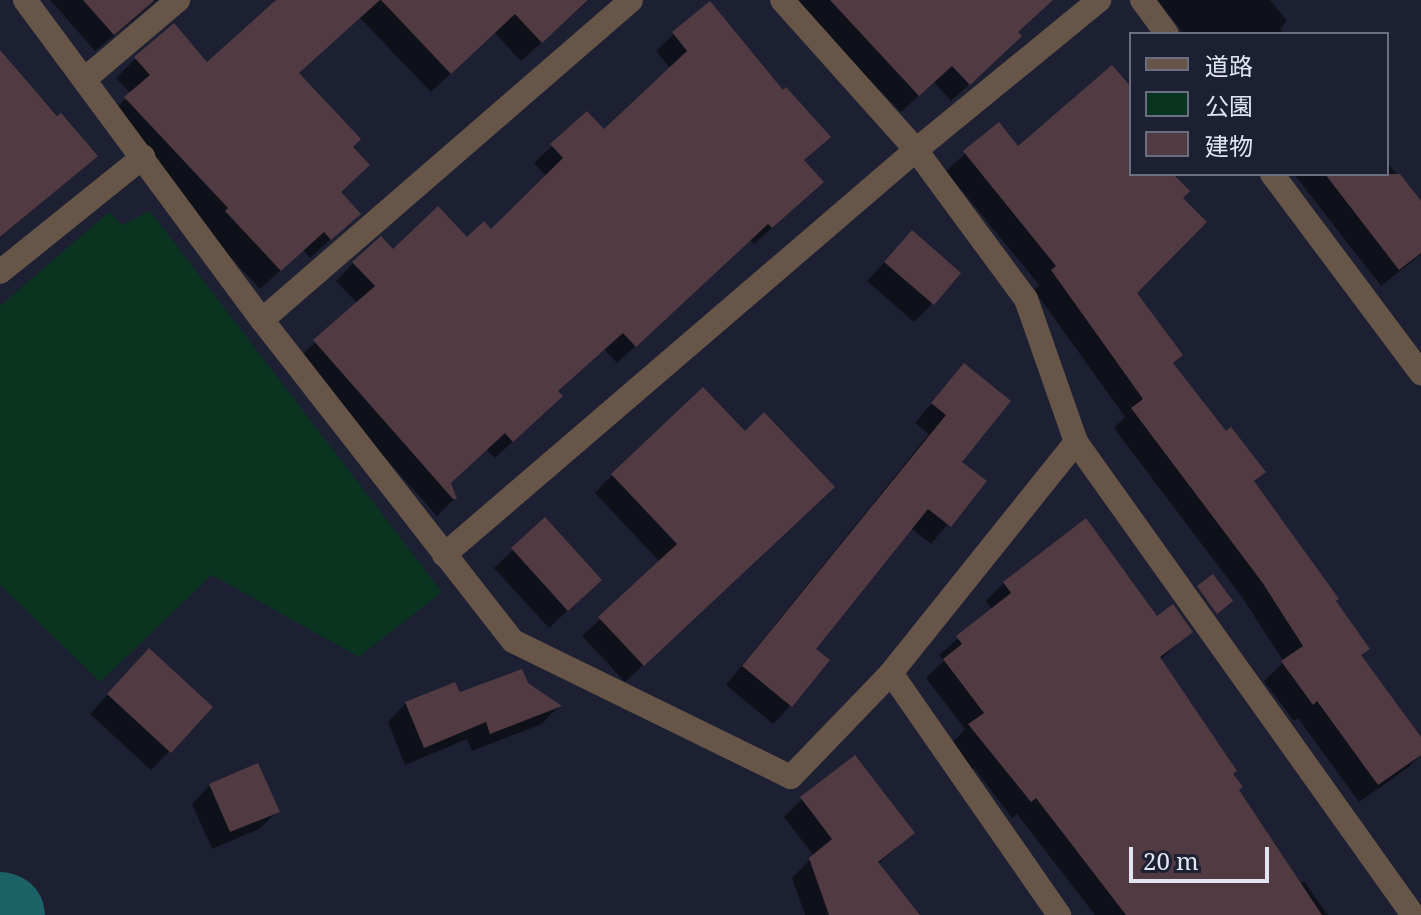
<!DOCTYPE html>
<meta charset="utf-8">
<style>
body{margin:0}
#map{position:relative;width:1421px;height:915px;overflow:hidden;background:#1c2032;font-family:"Noto Serif","Noto Sans JP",serif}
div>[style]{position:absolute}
.green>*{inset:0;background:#0a3420}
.shadow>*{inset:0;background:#0007}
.river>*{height:84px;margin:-42px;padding:0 42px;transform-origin:42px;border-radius:42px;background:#1c6368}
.building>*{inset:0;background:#513a42}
.minor>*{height:24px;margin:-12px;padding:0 12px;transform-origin:12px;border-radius:12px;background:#675548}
span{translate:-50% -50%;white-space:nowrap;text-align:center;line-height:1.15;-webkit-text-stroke:6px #1c2032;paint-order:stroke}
.legend{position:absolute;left:1129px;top:32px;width:260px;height:144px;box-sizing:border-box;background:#1c2032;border:2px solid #6b6e7e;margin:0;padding:10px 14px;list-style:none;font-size:24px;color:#e1e4f1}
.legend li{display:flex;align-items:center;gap:16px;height:40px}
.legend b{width:40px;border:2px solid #6b6e7e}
.scale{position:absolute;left:1129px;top:847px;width:140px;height:36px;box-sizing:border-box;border:4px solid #e1e4f1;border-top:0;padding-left:10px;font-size:24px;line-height:28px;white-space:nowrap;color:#e1e4f1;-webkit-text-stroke:6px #1c2032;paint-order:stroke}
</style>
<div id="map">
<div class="green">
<div style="clip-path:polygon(150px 211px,442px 592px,359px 657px,212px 575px,100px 682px,0 585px,0 306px,109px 212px,122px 225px)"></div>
</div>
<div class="shadow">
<div style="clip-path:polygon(50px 0,157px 0,95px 51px)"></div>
<div style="clip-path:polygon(279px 0,589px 0,521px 61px,494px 32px,431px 92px,360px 18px,297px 74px,350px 147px,339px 193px,358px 214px,310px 258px,303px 250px,260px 289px,207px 232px,210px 229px,106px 118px,131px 94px,116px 78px,136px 58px,207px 64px)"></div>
<div style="clip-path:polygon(791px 0,1015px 0,1016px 33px,1002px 54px,951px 101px,934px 82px,901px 112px)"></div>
<div style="clip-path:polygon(1158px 0,1270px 0,1287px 21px,1280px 29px,1284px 34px,1184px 34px)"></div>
<div style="clip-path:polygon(674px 34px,802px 161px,804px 199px,754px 244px,750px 240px,617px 363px,604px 349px,556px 392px,543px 413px,495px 458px,486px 449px,449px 484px,454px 499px,437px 516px,297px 359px,358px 304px,336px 281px,353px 263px,491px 232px,547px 177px,534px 163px,552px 146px,603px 132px,671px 69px,656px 51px)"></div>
<div style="clip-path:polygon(12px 67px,96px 156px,0 238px,0 71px)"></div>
<div style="clip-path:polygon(1131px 90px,1131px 174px,1170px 174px,1180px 199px,1134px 292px,1171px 364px,1226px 434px,1264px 471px,1253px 482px,1367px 649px,1360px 656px,1421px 741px,1421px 754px,1409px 767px,1359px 802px,1298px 718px,1294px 721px,1264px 681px,1284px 662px,1244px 600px,1114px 428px,1125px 417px,1034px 290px,1039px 285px,946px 171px,998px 124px,1018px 148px)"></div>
<div style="clip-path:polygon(1387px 162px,1421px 205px,1421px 254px,1381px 286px,1294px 174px,1387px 174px)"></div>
<div style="clip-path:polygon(912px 233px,932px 304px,914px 322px,867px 281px)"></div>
<div style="clip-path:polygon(964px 365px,960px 462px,984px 481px,931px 544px,911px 528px,813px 649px,791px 705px,773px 724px,726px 685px,929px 434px,915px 423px)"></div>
<div style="clip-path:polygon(612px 475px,815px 504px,625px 682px,582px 636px,660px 562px,595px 493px)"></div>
<div style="clip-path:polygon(545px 520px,581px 598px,549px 628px,494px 568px)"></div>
<div style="clip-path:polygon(1004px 583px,1156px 619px,1190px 632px,1160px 660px,1237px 791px,1300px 885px,1304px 881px,1328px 915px,1095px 915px,1017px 814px,1012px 818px,974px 768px,970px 771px,951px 744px,965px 729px,926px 678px,944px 661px,939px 655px,992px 609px,986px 601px)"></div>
<div style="clip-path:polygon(131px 669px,211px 707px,151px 770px,90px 714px)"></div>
<div style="clip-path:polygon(526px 684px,559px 706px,542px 724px,472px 751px,467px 739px,405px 765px,388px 722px,406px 703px)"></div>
<div style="clip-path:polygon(210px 785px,278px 811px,259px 829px,212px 849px,192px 804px)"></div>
<div style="clip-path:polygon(802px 799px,913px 833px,878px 864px,917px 915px,805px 915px,792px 878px,814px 856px,784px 817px)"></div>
</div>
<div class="river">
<div style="left:0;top:914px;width:3px;rotate:18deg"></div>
</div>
<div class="building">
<div style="clip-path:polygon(83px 0,153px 0,154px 1px,114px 35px)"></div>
<div style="clip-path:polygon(276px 0,380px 0,299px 73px,361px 139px,353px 147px,370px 165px,341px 192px,361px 214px,331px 240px,324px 232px,281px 271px,225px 211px,228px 208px,124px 97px,150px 75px,134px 57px,174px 23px,207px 62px)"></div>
<div style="clip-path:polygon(381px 0,588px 0,542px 43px,515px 14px,451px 74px)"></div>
<div style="clip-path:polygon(830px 0,1053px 0,1018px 32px,1022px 36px,970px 85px,952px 66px,919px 96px)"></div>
<div style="clip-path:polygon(710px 1px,783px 90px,786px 87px,831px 137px,804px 160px,824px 182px,772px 228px,768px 224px,636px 347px,623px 333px,558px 391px,563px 396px,513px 442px,505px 433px,451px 483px,457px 499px,453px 499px,313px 340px,375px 286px,352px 262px,381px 236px,393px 249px,438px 206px,467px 237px,484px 221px,491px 229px,563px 158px,550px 144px,587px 111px,604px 129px,687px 51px,672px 32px)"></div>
<div style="clip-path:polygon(0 50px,57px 116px,61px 113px,98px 156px,0 237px)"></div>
<div style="clip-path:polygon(1112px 65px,1131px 87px,1131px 174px,1173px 174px,1190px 191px,1183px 198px,1207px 222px,1137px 293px,1183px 355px,1173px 363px,1226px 431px,1231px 427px,1266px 472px,1254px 481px,1339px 599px,1336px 601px,1370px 649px,1361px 655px,1421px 737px,1421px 755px,1378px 785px,1317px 701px,1313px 705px,1281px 661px,1303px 646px,1262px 582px,1131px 408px,1143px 399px,1051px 270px,1056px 266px,963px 151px,999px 122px,1018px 146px)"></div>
<div style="clip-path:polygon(1325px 174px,1400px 174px,1421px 201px,1421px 253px,1399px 270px)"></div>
<div style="clip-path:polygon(912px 230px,961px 273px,934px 305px,884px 262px)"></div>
<div style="clip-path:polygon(964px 363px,1011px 401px,962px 462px,987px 481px,951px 527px,928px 509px,816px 649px,830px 660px,792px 707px,742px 666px,946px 415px,931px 403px)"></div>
<div style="clip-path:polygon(703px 387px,745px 431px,764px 412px,835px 487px,644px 666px,598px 617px,677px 544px,611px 474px)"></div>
<div style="clip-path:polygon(545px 517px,602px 580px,568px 611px,511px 548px)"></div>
<div style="clip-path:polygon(1086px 518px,1157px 616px,1173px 604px,1193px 632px,1160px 657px,1237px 771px,1233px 774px,1243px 787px,1239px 790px,1322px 915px,1126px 915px,1036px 798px,1031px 802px,968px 724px,984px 713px,943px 659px,962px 644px,956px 636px,1011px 593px,1003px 582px)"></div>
<div style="clip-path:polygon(1213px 574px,1233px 601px,1217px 614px,1197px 586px)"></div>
<div style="clip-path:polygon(149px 648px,213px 707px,171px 753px,107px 694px)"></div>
<div style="clip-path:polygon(522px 669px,528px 683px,562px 706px,490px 734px,486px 722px,424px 748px,405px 702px,455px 682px,460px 692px)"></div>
<div style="clip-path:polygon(855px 755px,915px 833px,878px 862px,920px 915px,829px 915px,809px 858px,832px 839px,800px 797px)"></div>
<div style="clip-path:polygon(258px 763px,280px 812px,230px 832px,209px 784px)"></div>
</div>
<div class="minor">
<div style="left:25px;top:0;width:398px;rotate:53.5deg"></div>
<div style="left:262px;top:320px;width:407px;rotate:52deg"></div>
<div style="left:513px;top:641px;width:309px;rotate:26.1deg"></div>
<div style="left:791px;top:777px;width:144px;rotate:-46.1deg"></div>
<div style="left:891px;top:673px;width:296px;rotate:-51.3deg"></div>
<div style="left:782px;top:0;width:201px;rotate:48.2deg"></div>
<div style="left:916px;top:150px;width:185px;rotate:53.6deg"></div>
<div style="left:1026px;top:299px;width:151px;rotate:70.7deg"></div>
<div style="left:1076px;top:442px;width:581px;rotate:54.53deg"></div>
<div style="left:1142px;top:0;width:42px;rotate:53.7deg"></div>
<div style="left:86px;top:78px;width:121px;rotate:-40.3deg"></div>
<div style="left:1272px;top:174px;width:249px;rotate:53.2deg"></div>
<div style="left:0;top:272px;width:184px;rotate:-38.8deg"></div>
<div style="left:262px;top:320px;width:488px;rotate:-40.9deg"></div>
<div style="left:444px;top:555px;width:622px;rotate:-40.63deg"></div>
<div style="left:916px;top:150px;width:237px;rotate:-39.3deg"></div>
<div style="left:891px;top:673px;width:295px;rotate:55.2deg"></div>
</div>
<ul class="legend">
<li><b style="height:10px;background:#675548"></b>道路</li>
<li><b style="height:22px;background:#0a3420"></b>公園</li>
<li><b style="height:22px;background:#513a42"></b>建物</li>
</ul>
<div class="scale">20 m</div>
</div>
